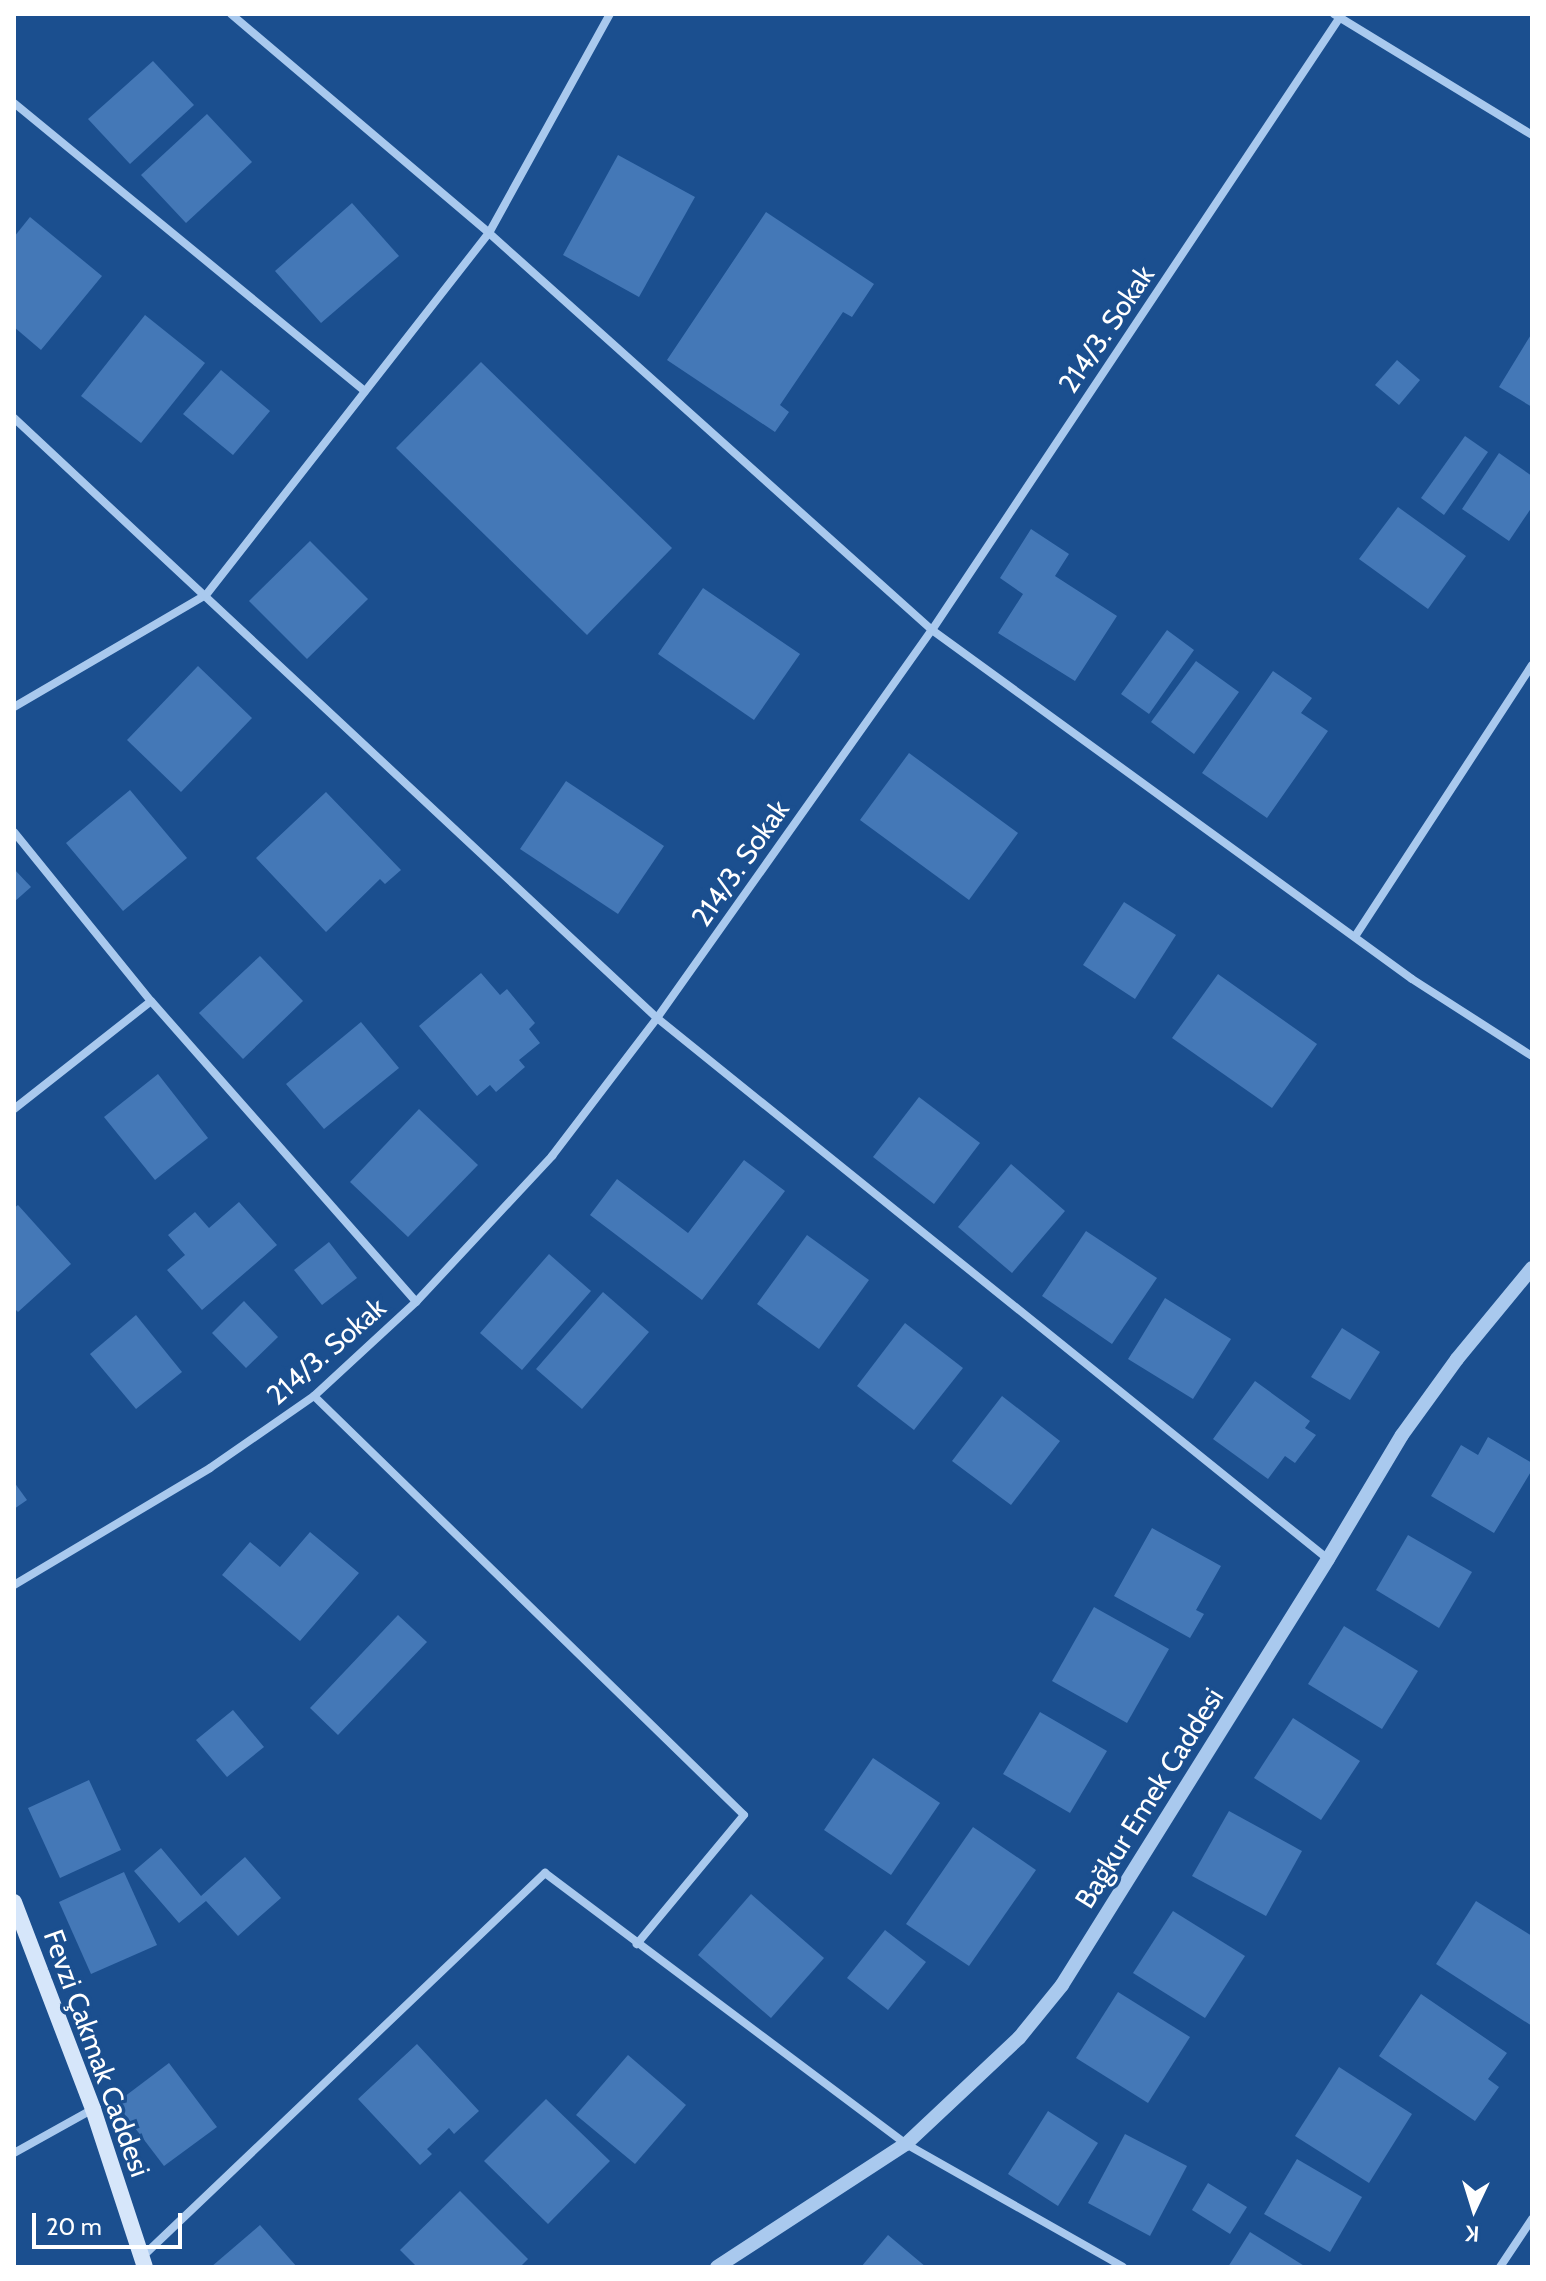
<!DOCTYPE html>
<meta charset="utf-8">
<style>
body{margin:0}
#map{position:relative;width:1546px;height:2281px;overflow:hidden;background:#1b4f8f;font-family:Cabin,sans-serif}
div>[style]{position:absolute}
.building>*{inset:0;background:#4478b7}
.minor>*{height:8px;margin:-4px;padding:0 4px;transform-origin:4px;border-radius:4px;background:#a9c9ee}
.tertiary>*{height:14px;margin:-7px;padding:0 7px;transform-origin:7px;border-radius:7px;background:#a9c9ee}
.secondary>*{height:16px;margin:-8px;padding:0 8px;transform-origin:8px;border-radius:8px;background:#d6e6fa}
span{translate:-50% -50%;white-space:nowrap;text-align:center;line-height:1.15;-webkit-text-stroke:7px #1b4f8f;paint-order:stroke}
.street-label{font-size:28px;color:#fff}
.frame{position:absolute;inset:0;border:16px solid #fff;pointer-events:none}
.north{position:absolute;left:1434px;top:2169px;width:80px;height:80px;-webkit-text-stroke:6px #1b4f8f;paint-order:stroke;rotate:184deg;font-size:22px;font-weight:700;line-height:32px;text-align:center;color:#fff}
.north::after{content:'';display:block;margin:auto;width:28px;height:36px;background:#fff;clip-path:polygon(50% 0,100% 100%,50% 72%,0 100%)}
.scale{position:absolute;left:32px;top:2213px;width:150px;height:36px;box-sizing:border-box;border:4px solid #fff;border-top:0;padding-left:10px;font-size:24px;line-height:28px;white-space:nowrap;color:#fff;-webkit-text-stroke:6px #1b4f8f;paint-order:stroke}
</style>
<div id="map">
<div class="building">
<div style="clip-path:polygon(153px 61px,194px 105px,130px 164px,88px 119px)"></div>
<div style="clip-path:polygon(207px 114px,252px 162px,186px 223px,141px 175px)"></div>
<div style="clip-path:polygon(618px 155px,695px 197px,639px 297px,563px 255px)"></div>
<div style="clip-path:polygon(352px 203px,399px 256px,321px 323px,275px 271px)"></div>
<div style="clip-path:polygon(766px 212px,874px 284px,852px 317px,843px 312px,780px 405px,789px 412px,775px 432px,667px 360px)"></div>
<div style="clip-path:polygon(30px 217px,102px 276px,41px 350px,14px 327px,14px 237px)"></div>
<div style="clip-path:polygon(145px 315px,205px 363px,141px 443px,81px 396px)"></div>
<div style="clip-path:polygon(1532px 333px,1532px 407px,1499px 387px)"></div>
<div style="clip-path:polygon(1397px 360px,1420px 380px,1399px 405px,1375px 385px)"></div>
<div style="clip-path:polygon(481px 362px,672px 548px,587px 635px,396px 448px)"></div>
<div style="clip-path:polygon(221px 370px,270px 411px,233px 455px,183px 414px)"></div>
<div style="clip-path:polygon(1465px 436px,1488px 452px,1444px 515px,1421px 498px)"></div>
<div style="clip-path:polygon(1499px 453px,1532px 476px,1532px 507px,1509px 541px,1462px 509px)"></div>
<div style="clip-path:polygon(1398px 507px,1466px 556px,1428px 609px,1359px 559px)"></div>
<div style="clip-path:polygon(1031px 529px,1069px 554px,1055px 576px,1117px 616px,1075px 681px,998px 633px,1023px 594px,1000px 578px)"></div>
<div style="clip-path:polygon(310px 541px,368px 599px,307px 659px,249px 601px)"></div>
<div style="clip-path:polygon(703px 588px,800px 654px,754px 720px,658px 654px)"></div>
<div style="clip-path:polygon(1167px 630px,1194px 650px,1149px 714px,1121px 694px)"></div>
<div style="clip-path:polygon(1196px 661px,1239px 692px,1194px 754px,1151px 722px)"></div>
<div style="clip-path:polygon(198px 666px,252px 718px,181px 792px,127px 740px)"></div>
<div style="clip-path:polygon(1273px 671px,1312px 698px,1301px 713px,1328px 731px,1267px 818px,1202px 773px)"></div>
<div style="clip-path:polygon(909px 753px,1018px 833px,969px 900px,860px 820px)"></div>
<div style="clip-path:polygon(566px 781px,664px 846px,618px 914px,520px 849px)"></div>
<div style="clip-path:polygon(130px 790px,187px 858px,123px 911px,66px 843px)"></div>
<div style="clip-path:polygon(326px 792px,401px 870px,385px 884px,380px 879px,326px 932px,256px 858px)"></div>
<div style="clip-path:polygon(14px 869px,31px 887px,14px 902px)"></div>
<div style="clip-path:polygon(1124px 902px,1176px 935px,1135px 999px,1083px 965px)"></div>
<div style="clip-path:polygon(260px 956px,303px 1001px,243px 1059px,199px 1013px)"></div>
<div style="clip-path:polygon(481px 973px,500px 995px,507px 989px,535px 1023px,529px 1029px,540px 1043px,519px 1060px,525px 1067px,496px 1092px,490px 1085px,477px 1096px,419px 1026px)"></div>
<div style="clip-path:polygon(1218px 974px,1317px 1044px,1272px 1108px,1172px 1038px)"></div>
<div style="clip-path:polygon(361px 1022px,399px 1068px,324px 1129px,286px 1084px)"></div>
<div style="clip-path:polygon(158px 1074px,208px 1138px,155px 1180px,104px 1117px)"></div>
<div style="clip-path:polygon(919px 1097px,980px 1143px,934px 1204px,873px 1157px)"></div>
<div style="clip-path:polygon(419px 1109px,478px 1165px,408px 1237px,350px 1182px)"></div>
<div style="clip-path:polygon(744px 1160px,785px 1191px,702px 1300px,590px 1215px,617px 1179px,688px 1233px)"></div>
<div style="clip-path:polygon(1011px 1164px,1065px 1211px,1012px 1273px,958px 1227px)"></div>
<div style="clip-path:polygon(239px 1202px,277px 1245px,202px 1310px,167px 1270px,185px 1255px,168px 1235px,195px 1212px,209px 1228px)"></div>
<div style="clip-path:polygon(18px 1205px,71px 1264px,18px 1312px,14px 1308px,14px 1208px)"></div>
<div style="clip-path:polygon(1086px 1231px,1157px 1278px,1112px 1344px,1042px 1296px)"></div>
<div style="clip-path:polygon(807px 1235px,869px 1280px,819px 1349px,757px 1304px)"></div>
<div style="clip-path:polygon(329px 1242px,357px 1278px,322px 1305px,294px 1270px)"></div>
<div style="clip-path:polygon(549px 1254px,591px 1291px,522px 1370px,480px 1333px)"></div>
<div style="clip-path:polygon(603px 1292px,649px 1332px,582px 1409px,536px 1369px)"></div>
<div style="clip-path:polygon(1165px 1298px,1231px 1339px,1193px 1399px,1128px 1359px)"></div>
<div style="clip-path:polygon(244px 1301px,278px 1337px,246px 1368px,212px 1333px)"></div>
<div style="clip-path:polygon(136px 1315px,182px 1372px,136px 1409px,90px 1354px)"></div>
<div style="clip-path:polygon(905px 1323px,963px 1368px,914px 1430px,857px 1386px)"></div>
<div style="clip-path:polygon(1342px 1328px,1380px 1352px,1350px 1400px,1311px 1377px)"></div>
<div style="clip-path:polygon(1255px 1381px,1310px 1421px,1305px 1428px,1316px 1435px,1295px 1463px,1285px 1456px,1268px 1479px,1213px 1439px)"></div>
<div style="clip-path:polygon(1002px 1396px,1060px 1441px,1011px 1505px,952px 1461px)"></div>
<div style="clip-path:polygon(1488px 1437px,1532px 1463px,1532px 1470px,1494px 1533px,1431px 1496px,1461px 1445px,1478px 1455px)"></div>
<div style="clip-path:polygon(14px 1482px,27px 1500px,14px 1509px)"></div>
<div style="clip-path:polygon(1152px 1528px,1221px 1566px,1196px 1610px,1204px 1614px,1190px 1638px,1114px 1596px)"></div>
<div style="clip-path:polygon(310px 1532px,359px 1573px,300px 1641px,222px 1575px,250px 1542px,280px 1567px)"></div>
<div style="clip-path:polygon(1408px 1535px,1472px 1572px,1439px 1628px,1376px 1590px)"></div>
<div style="clip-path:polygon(1094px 1607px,1169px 1649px,1127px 1723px,1052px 1681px)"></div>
<div style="clip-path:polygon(398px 1615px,427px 1642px,338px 1735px,310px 1708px)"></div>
<div style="clip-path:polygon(1344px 1626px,1418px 1671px,1382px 1729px,1308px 1684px)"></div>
<div style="clip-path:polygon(233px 1710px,264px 1747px,227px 1777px,196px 1740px)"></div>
<div style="clip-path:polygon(1040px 1712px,1107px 1751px,1070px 1813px,1003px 1774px)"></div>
<div style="clip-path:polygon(1293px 1718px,1360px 1761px,1321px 1820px,1254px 1778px)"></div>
<div style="clip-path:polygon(873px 1758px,940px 1803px,891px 1875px,824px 1830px)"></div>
<div style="clip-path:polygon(89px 1780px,121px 1850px,60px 1878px,28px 1808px)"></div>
<div style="clip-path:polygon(1229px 1811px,1302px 1851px,1266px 1916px,1192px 1876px)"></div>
<div style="clip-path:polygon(973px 1827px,1036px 1870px,969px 1966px,906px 1924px)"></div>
<div style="clip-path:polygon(161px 1848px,201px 1896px,245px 1857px,281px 1898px,238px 1936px,206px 1901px,179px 1923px,134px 1871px)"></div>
<div style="clip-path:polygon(124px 1872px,157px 1945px,91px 1974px,59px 1902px)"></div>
<div style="clip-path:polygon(751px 1894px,824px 1958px,771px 2018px,698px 1955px)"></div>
<div style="clip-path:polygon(1476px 1901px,1532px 1936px,1532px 2026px,1436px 1964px)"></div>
<div style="clip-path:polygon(1173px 1911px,1245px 1956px,1205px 2018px,1133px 1973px)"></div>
<div style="clip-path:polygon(885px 1930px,926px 1962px,888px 2010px,847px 1978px)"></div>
<div style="clip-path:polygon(1118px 1992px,1190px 2037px,1148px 2103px,1076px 2058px)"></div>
<div style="clip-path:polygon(1421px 1994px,1507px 2053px,1488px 2079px,1499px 2087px,1475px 2121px,1379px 2056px)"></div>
<div style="clip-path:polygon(417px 2044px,479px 2111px,454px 2134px,449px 2128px,427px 2149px,432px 2154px,420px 2165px,358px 2099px)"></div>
<div style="clip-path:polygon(628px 2055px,686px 2105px,635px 2164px,576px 2115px)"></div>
<div style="clip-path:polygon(169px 2063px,217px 2127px,164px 2166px,116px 2103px)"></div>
<div style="clip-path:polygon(1339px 2067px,1412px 2114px,1369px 2183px,1295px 2136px)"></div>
<div style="clip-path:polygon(546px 2099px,610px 2161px,548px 2224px,484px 2161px)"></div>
<div style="clip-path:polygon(1048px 2111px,1098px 2143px,1058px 2206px,1008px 2174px)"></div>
<div style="clip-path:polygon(1125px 2134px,1187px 2166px,1150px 2236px,1088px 2203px)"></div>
<div style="clip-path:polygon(1297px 2159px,1362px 2197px,1330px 2252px,1264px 2214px)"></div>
<div style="clip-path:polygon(1208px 2183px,1247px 2207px,1230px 2234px,1192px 2210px)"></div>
<div style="clip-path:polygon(460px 2191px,528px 2259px,520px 2267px,417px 2267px,400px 2250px)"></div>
<div style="clip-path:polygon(260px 2225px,297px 2267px,211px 2267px)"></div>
<div style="clip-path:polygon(1250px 2232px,1306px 2267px,1228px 2267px)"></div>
<div style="clip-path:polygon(888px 2235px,926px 2267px,861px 2267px)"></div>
</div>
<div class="minor">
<div style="left:231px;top:14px;width:338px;rotate:40.3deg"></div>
<div style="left:489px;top:233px;width:595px;rotate:41.87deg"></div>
<div style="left:932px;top:630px;width:593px;rotate:36.02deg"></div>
<div style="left:1412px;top:979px;width:143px;rotate:32.7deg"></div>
<div style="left:1334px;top:14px;width:232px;rotate:31.4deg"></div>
<div style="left:14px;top:103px;width:454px;rotate:39.4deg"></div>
<div style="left:14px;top:418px;width:879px;rotate:43.02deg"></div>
<div style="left:657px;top:1018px;width:862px;rotate:38.88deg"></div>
<div style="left:14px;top:707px;width:222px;rotate:-30.3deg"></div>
<div style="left:206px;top:595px;width:459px;rotate:-52deg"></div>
<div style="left:489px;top:233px;width:250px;rotate:-61.1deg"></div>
<div style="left:14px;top:832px;width:218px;rotate:51deg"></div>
<div style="left:151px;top:1001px;width:401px;rotate:48.6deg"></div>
<div style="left:1356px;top:935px;width:322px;rotate:-56.9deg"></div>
<div style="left:14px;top:1109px;width:174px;rotate:-38.2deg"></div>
<div style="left:314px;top:1396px;width:600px;rotate:44.26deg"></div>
<div style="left:744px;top:1815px;width:168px;rotate:129.7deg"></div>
<div style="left:14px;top:1585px;width:228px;rotate:-30.8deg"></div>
<div style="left:210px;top:1468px;width:126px;rotate:-34.7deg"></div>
<div style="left:314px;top:1396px;width:139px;rotate:-42.7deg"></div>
<div style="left:416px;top:1302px;width:200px;rotate:-47deg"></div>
<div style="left:552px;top:1156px;width:173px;rotate:-52.7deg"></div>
<div style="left:657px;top:1018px;width:476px;rotate:-54.7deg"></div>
<div style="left:932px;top:630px;width:740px;rotate:-56.35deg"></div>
<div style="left:14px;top:2153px;width:90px;rotate:-29.1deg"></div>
<div style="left:142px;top:2257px;width:557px;rotate:-43.62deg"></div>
<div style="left:545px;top:1873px;width:451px;rotate:36.9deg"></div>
<div style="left:906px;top:2144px;width:249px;rotate:29.5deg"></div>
<div style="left:1500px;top:2267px;width:58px;rotate:-56.3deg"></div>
</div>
<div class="tertiary">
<div style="left:717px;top:2267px;width:225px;rotate:-33.1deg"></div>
<div style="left:906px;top:2144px;width:155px;rotate:-43.2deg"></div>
<div style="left:1019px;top:2038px;width:68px;rotate:-50.9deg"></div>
<div style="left:1062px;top:1985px;width:502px;rotate:-58.02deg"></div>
<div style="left:1328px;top:1559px;width:144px;rotate:-59.2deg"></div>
<div style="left:1402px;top:1435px;width:94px;rotate:-54.1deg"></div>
<div style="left:1457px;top:1359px;width:118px;rotate:-50.5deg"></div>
</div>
<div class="secondary">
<div style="left:14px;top:1902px;width:222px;rotate:69.1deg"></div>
<div style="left:93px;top:2109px;width:166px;rotate:71.8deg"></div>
</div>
<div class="street-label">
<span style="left:1106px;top:329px;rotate:-56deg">214/3. Sokak</span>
<span style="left:740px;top:863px;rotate:-55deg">214/3. Sokak</span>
<span style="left:326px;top:1351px;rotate:-41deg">214/3. Sokak</span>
<span style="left:1149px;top:1798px;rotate:-58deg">Bağkur Emek Caddesi</span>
<span style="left:97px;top:2053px;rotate:70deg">Fevzi Çakmak Caddesi</span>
</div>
<div class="frame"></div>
<div class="north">K</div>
<div class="scale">20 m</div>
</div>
